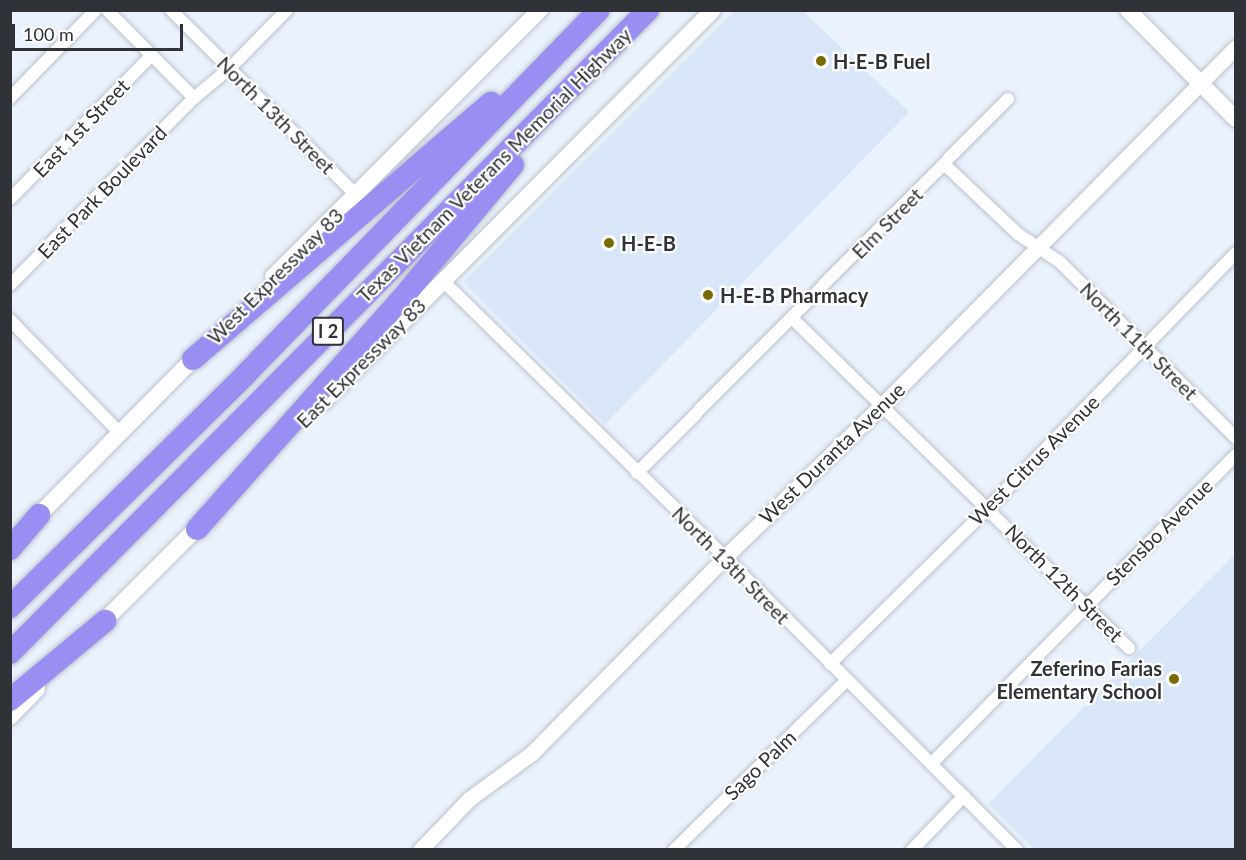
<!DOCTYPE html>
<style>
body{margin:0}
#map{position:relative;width:1246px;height:860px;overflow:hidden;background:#eaf2fd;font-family:Lato,sans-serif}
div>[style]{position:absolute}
.built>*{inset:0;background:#d9e6f7}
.roads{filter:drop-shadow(0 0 2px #bac2cc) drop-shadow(0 0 2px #bac2cc)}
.minor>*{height:12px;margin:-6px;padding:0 6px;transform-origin:6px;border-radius:6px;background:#fff}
.tertiary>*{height:15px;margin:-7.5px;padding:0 7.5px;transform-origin:7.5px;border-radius:7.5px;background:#fff}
.secondary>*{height:16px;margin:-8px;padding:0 8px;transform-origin:8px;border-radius:8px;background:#fff}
.motorway>*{height:22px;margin:-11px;padding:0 11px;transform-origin:11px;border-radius:11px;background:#998ef1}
.dots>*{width:16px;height:16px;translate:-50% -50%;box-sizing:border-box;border:3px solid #fff;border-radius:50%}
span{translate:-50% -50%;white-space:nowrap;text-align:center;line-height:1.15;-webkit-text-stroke:4.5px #fff;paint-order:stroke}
.shield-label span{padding:2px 4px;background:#fff;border:2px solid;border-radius:4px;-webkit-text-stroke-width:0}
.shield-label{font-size:18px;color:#2f3236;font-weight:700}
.poi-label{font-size:20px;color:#2f3236;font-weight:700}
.left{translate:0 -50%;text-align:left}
.right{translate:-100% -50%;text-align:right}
.street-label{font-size:20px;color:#2f3236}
.frame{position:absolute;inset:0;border:12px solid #2f3236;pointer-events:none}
.scale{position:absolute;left:12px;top:24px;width:171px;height:27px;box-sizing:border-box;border:3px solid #2f3236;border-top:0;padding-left:8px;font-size:18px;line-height:21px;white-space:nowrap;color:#2f3236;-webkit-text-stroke:4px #fff;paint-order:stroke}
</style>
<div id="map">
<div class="built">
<div style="clip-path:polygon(734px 11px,803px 11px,909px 112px,605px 424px,463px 282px)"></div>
<div style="clip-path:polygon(1235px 554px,1235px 849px,1034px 849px,988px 804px)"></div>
</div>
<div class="roads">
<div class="minor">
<div style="left:107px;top:10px;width:124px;rotate:45.3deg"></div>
<div style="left:171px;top:10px;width:260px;rotate:45deg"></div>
<div style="left:10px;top:98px;width:123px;rotate:-45.7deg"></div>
<div style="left:944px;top:164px;width:102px;rotate:43.4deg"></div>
<div style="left:1018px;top:234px;width:50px;rotate:33.7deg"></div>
<div style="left:1060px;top:262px;width:249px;rotate:45deg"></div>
<div style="left:10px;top:199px;width:201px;rotate:-45.4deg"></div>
<div style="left:443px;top:281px;width:395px;rotate:44.4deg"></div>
<div style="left:725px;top:557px;width:414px;rotate:45.1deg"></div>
<div style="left:10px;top:285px;width:262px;rotate:-45.5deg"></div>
<div style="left:194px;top:98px;width:47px;rotate:-39.8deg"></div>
<div style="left:230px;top:68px;width:81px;rotate:-45.5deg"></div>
<div style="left:792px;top:318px;width:472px;rotate:44.4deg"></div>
<div style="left:10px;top:320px;width:158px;rotate:45.8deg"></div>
<div style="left:637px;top:473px;width:527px;rotate:-45.23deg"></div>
<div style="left:830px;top:664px;width:222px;rotate:-44.6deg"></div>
<div style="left:988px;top:508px;width:356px;rotate:-45.8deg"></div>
<div style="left:931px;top:764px;width:434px;rotate:-45.4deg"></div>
<div style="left:674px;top:850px;width:241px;rotate:-44.5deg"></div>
<div style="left:912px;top:850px;width:75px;rotate:-46.1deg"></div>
</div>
<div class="tertiary">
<div style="left:420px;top:850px;width:71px;rotate:-46.1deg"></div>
<div style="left:469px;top:799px;width:78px;rotate:-36.1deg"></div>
<div style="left:532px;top:753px;width:275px;rotate:-45.4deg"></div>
<div style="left:725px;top:557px;width:219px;rotate:-44.1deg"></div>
<div style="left:882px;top:405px;width:503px;rotate:-45.32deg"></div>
</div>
<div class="secondary">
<div style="left:1128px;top:10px;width:153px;rotate:45.3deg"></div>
<div style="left:273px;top:277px;width:378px;rotate:-45deg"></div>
<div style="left:322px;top:403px;width:554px;rotate:-45.15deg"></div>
<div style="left:31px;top:523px;width:242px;rotate:-45.3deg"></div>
<div style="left:97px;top:628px;width:151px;rotate:-45deg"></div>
<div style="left:10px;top:717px;width:39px;rotate:-46deg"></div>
</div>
<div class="motorway">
<div style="left:193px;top:359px;width:393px;rotate:-40.7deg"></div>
<div style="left:197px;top:529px;width:318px;rotate:-48.4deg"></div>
<div style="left:408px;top:291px;width:164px;rotate:-50.2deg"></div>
<div style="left:10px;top:549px;width:45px;rotate:-49.5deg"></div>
<div style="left:10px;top:607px;width:330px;rotate:-44.6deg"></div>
<div style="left:245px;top:375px;width:508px;rotate:-45.88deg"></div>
<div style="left:10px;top:653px;width:906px;rotate:-45.22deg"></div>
<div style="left:10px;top:700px;width:124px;rotate:-39.7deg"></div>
</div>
</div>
<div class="dots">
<div style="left:821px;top:61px;background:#7a6a02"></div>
<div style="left:609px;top:243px;background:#7a6a02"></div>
<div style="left:708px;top:295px;background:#7a6a02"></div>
<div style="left:1174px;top:679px;background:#7a6a02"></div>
</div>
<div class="shield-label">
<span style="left:328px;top:331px">I 2</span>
</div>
<div class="poi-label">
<span class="left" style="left:833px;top:61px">H-E-B Fuel</span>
<span class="left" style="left:621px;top:243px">H-E-B</span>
<span class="left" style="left:720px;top:295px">H-E-B Pharmacy</span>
<span class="right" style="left:1162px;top:680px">Zeferino Farias<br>Elementary School</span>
</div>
<div class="street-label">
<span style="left:276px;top:115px;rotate:45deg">North 13th Street</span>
<span style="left:81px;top:128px;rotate:-46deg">East 1st Street</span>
<span style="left:494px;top:165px;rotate:-45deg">Texas Vietnam Veterans Memorial Highway</span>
<span style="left:102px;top:192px;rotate:-46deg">East Park Boulevard</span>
<span style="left:887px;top:223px;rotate:-45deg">Elm Street</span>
<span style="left:275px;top:276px;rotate:-45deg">West Expressway 83</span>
<span style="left:1139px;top:341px;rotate:45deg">North 11th Street</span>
<span style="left:361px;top:363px;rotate:-45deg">East Expressway 83</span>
<span style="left:832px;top:453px;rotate:-44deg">West Duranta Avenue</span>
<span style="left:1034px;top:460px;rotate:-45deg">West Citrus Avenue</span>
<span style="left:1159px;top:532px;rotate:-45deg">Stensbo Avenue</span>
<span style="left:731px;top:565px;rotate:45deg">North 13th Street</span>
<span style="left:1064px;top:583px;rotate:45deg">North 12th Street</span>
<span style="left:760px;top:765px;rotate:-44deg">Sago Palm</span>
</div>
<div class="frame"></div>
<div class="scale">100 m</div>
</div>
